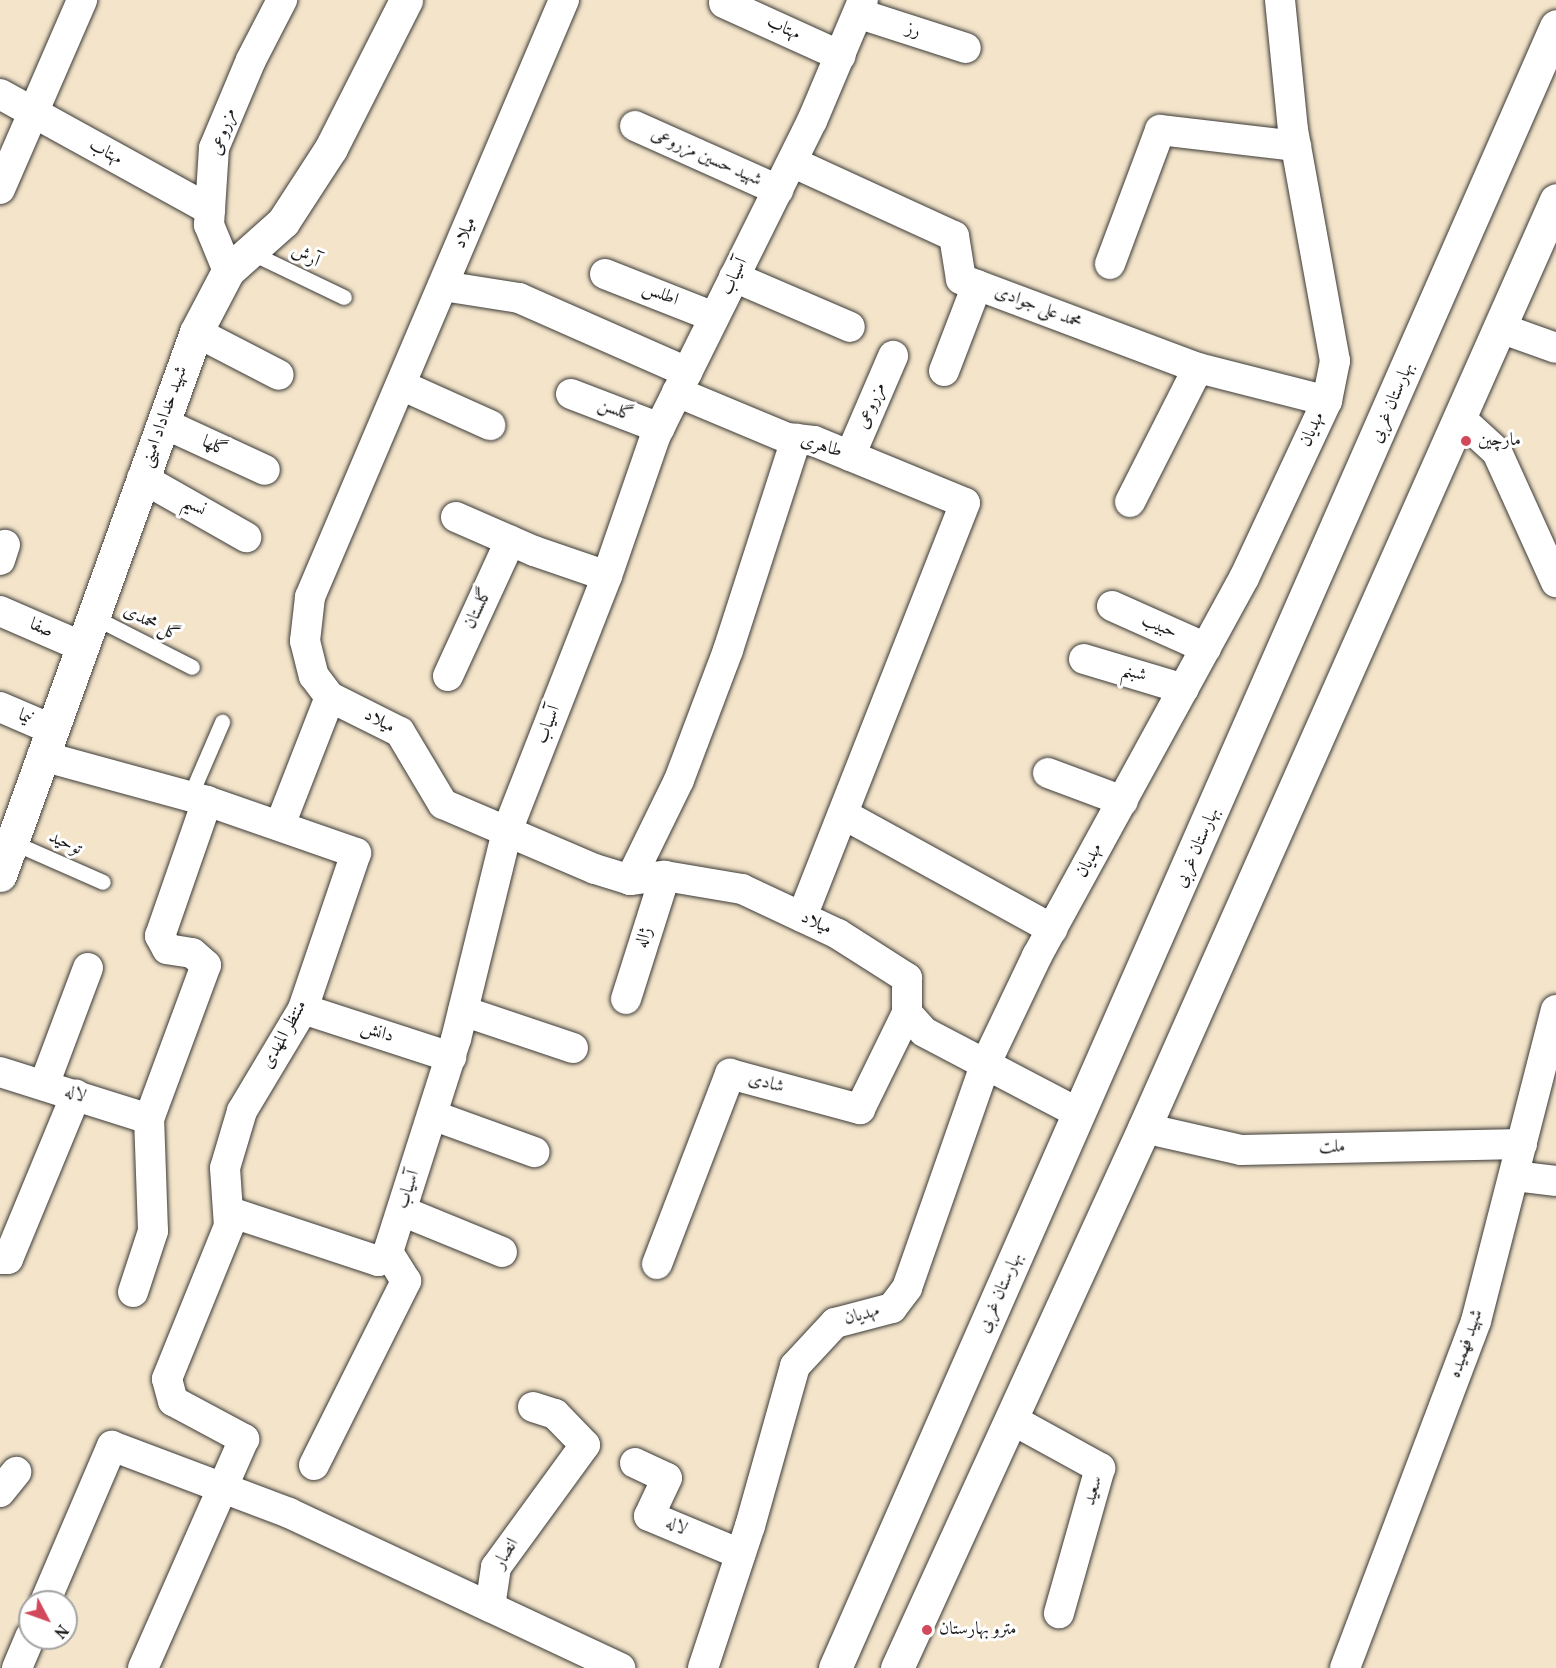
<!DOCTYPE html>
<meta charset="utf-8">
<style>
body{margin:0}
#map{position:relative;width:1556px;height:1668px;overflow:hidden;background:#f3e4ca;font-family:Vollkorn,Amiri,serif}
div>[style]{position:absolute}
.roads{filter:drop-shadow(0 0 2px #3c3a36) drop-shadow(0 0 2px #3c3a36)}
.service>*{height:15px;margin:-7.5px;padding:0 7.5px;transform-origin:7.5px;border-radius:7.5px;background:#fff}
.minor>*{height:30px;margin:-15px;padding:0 15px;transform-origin:15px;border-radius:15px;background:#fff}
.tertiary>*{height:33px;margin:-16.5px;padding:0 16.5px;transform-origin:16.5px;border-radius:16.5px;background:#fff}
.primary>*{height:33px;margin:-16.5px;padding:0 16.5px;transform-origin:16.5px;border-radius:16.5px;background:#fff}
.dots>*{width:16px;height:16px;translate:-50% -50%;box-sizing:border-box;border:3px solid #fff;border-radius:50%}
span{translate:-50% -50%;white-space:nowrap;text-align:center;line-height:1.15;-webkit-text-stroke:6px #fff;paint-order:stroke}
.street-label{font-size:18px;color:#1c1c1c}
.poi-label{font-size:18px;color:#1c1c1c}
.left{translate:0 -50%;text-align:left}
.north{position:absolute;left:18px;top:1590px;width:60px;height:60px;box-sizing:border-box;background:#fff;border:2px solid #a4a4a4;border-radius:50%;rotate:131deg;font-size:16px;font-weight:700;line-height:24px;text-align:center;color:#1c1c1c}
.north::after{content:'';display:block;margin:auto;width:21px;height:27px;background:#d1495b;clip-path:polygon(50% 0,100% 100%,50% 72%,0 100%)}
</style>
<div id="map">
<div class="roads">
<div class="service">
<div style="left:250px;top:252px;width:104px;rotate:25.6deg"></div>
<div style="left:92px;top:616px;width:112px;rotate:27deg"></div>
<div style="left:190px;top:796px;width:81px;rotate:-66.6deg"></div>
<div style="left:12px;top:842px;width:99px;rotate:23.7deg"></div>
</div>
<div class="minor">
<div style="left:564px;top:0;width:649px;rotate:113.05deg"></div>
<div style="left:310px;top:597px;width:44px;rotate:96.5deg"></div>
<div style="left:305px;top:641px;width:36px;rotate:76deg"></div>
<div style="left:314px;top:676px;width:26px;rotate:53deg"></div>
<div style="left:330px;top:697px;width:78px;rotate:26.6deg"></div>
<div style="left:400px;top:732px;width:84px;rotate:59.2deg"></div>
<div style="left:443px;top:804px;width:165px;rotate:23.2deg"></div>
<div style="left:595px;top:869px;width:37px;rotate:17deg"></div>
<div style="left:630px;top:880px;width:35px;rotate:-7deg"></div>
<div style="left:665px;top:876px;width:78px;rotate:9.6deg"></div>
<div style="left:742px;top:889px;width:106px;rotate:25.1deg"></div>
<div style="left:838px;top:934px;width:82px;rotate:32.5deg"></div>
<div style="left:907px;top:978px;width:35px;rotate:90deg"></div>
<div style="left:907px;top:1013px;width:25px;rotate:48deg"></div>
<div style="left:924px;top:1032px;width:176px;rotate:27.7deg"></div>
<div style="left:724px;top:3px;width:128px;rotate:24.4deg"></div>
<div style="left:860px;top:14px;width:111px;rotate:17.8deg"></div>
<div style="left:0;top:94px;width:240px;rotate:28.9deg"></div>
<div style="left:635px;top:126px;width:157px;rotate:24.1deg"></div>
<div style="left:792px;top:162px;width:178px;rotate:24.6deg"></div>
<div style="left:954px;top:236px;width:44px;rotate:80.8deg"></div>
<div style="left:961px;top:279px;width:253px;rotate:20.6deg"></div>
<div style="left:1198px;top:368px;width:133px;rotate:14.3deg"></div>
<div style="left:0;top:189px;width:206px;rotate:-66.5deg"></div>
<div style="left:1110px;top:264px;width:143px;rotate:-69.5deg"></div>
<div style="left:1160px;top:130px;width:137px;rotate:6.7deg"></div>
<div style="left:228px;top:271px;width:50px;rotate:-112.4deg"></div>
<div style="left:209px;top:225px;width:77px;rotate:-86.3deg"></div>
<div style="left:214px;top:148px;width:95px;rotate:-67.2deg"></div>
<div style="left:251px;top:60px;width:68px;rotate:-62.7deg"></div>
<div style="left:605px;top:274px;width:117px;rotate:21.5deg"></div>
<div style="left:734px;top:277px;width:126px;rotate:23.3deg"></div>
<div style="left:443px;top:286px;width:77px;rotate:9deg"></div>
<div style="left:519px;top:298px;width:184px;rotate:23.8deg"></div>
<div style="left:1500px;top:328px;width:59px;rotate:19.7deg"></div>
<div style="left:196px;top:332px;width:93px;rotate:27.4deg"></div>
<div style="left:944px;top:371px;width:92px;rotate:-69deg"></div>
<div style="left:401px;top:385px;width:98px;rotate:24.2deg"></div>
<div style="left:677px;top:392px;width:119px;rotate:22.7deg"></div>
<div style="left:787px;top:438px;width:27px;rotate:6deg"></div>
<div style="left:814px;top:441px;width:163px;rotate:22.3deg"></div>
<div style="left:965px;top:503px;width:445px;rotate:111.5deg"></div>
<div style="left:571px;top:394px;width:95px;rotate:20.9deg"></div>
<div style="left:1461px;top:419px;width:49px;rotate:42.5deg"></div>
<div style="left:1497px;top:452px;width:143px;rotate:65.6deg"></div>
<div style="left:163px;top:423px;width:112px;rotate:24.7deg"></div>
<div style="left:850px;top:456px;width:109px;rotate:-66.7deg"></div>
<div style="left:142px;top:478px;width:120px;rotate:29.6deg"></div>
<div style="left:1130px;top:502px;width:150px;rotate:-63.1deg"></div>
<div style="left:456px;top:517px;width:85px;rotate:23.6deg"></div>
<div style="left:534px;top:551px;width:77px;rotate:18.9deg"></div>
<div style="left:0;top:560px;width:16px;rotate:-72deg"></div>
<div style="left:1112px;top:606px;width:103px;rotate:24.1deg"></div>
<div style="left:0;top:611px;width:88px;rotate:23.4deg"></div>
<div style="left:1084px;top:659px;width:104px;rotate:16.7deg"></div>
<div style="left:448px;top:676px;width:149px;rotate:-65.3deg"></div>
<div style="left:0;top:707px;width:56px;rotate:23.3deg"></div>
<div style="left:42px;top:756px;width:171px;rotate:15.3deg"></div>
<div style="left:207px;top:801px;width:158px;rotate:19.2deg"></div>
<div style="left:356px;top:853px;width:165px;rotate:108.8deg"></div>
<div style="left:303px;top:1009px;width:119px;rotate:120.9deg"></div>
<div style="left:242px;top:1111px;width:59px;rotate:106.6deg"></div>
<div style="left:225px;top:1168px;width:58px;rotate:86.1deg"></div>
<div style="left:229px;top:1226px;width:165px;rotate:112.1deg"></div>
<div style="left:167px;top:1379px;width:23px;rotate:75deg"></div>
<div style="left:173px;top:1401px;width:81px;rotate:28.2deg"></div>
<div style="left:244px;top:1439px;width:250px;rotate:113.8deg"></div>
<div style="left:1048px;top:773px;width:80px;rotate:20.5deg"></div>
<div style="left:843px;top:814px;width:239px;rotate:28.8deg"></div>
<div style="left:280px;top:825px;width:137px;rotate:-68.7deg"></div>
<div style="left:630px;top:880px;width:111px;rotate:-63.9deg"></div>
<div style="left:679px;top:780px;width:139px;rotate:-69.3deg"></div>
<div style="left:728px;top:650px;width:222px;rotate:-72.1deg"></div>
<div style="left:626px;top:999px;width:129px;rotate:-72.4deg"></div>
<div style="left:303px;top:1009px;width:156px;rotate:18deg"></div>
<div style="left:463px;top:1011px;width:116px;rotate:18.6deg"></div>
<div style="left:0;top:1072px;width:156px;rotate:17.5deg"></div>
<div style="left:44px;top:1085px;width:125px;rotate:-69.4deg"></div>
<div style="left:432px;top:1115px;width:109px;rotate:19.9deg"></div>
<div style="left:1144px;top:1128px;width:99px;rotate:12.8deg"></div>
<div style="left:1241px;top:1150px;width:281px;rotate:-1.2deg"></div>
<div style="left:1514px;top:1176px;width:42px;rotate:6.8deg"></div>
<div style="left:402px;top:1211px;width:108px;rotate:22.3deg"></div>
<div style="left:230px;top:1212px;width:156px;rotate:18.3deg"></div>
<div style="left:378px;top:1261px;width:13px;rotate:-42deg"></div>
<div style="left:388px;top:1252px;width:224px;rotate:-72.3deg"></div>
<div style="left:456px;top:1039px;width:214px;rotate:-76.2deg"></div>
<div style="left:507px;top:831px;width:274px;rotate:-68.6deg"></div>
<div style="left:607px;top:576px;width:147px;rotate:-70.9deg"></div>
<div style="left:655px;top:437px;width:353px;rotate:-63.6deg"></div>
<div style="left:812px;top:121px;width:131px;rotate:-67.1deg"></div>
<div style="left:0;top:1259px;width:8px"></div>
<div style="left:8px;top:1259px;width:178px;rotate:-67.5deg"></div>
<div style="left:657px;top:1264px;width:204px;rotate:-69deg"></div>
<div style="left:730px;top:1074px;width:135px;rotate:15.1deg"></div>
<div style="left:860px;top:1109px;width:107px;rotate:-63.9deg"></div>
<div style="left:133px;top:1292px;width:64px;rotate:-71.8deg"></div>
<div style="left:153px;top:1231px;width:112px;rotate:-92deg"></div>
<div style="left:149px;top:1119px;width:164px;rotate:-69.7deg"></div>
<div style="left:206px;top:965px;width:18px;rotate:-139deg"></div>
<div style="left:192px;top:953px;width:25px;rotate:-171deg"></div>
<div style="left:167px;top:949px;width:15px;rotate:-118deg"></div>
<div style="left:160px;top:936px;width:143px;rotate:-70.8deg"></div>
<div style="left:533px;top:1407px;width:23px;rotate:18deg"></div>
<div style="left:555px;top:1414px;width:43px;rotate:45.9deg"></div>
<div style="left:585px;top:1445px;width:151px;rotate:126.1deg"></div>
<div style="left:496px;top:1567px;width:40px;rotate:98.5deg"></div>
<div style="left:490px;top:1607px;width:144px;rotate:25.1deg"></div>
<div style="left:1011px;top:1419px;width:102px;rotate:28.8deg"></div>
<div style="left:1100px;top:1468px;width:151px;rotate:105.8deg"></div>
<div style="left:635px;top:1463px;width:35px;rotate:25deg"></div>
<div style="left:667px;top:1478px;width:42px;rotate:115.3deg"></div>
<div style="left:649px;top:1516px;width:99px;rotate:22.7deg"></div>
<div style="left:314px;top:1465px;width:206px;rotate:-63.4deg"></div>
<div style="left:406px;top:1281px;width:34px;rotate:-122deg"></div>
<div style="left:0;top:1492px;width:26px;rotate:-51deg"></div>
<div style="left:45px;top:1602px;width:170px;rotate:-66.8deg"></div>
<div style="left:112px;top:1446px;width:189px;rotate:20.7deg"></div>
<div style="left:289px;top:1513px;width:222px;rotate:25.1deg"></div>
<div style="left:17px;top:1668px;width:34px;rotate:-67deg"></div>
<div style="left:703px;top:1668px;width:150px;rotate:-71.7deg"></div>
<div style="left:750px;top:1526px;width:166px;rotate:-74.3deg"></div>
<div style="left:795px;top:1366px;width:59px;rotate:-47.1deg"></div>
<div style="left:835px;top:1323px;width:59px;rotate:-14.7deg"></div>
<div style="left:892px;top:1308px;width:25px;rotate:-53deg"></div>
<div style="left:907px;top:1288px;width:236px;rotate:-70.7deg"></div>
<div style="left:985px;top:1065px;width:121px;rotate:-64.5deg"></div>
<div style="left:1037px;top:956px;width:431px;rotate:-61.3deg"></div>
<div style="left:1244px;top:578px;width:195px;rotate:-64.9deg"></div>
<div style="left:1327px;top:401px;width:41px;rotate:-78.7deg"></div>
<div style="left:1335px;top:361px;width:235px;rotate:-100.3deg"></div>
<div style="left:1293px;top:130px;width:131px;rotate:-95.7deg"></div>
<div style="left:1345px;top:1668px;width:371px;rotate:-69.3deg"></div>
<div style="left:1476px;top:1321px;width:321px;rotate:-75.6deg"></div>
</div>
<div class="tertiary">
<div style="left:0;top:875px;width:577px;rotate:-70.15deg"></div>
<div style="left:196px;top:332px;width:69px;rotate:-62.3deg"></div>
<div style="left:228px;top:271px;width:74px;rotate:-41.7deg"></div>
<div style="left:283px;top:222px;width:88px;rotate:-57deg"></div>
<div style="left:331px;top:148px;width:166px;rotate:-63.1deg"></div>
</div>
<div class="primary">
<div style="left:835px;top:1668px;width:1793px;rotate:-66.29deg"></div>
<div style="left:897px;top:1668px;width:594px;rotate:-65.42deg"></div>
<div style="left:1144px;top:1128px;width:1015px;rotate:-66.06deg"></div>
</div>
</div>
<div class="dots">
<div style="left:1466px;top:441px;background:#d1495b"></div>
<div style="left:927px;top:1630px;background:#d1495b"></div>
</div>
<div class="street-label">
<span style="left:783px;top:29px;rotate:25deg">مهتاب</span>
<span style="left:913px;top:31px;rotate:18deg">رز</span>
<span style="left:224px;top:132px;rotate:-72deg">مزروعی</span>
<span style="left:105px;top:153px;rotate:29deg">مهتاب</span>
<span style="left:706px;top:158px;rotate:24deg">شهید حسین مزروعی</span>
<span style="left:466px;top:233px;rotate:-67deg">میلاد</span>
<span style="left:305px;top:257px;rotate:26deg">آرش</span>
<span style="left:735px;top:277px;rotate:-64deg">آسیاب</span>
<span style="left:660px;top:295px;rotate:22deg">اطلس</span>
<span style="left:1038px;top:308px;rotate:21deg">محمد علی جوادی</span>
<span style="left:1393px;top:403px;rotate:-67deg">بهارستان غربی</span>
<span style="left:872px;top:406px;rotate:-67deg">مزروعی</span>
<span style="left:615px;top:411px;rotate:21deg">گلسن</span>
<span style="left:165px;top:417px;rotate:-70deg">شهید خداداد امینی</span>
<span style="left:1313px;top:430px;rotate:-65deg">مهدیان</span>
<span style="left:214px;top:447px;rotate:25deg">گلها</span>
<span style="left:821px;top:447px;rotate:17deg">طاهری</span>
<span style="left:194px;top:507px;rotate:30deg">نسیم</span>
<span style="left:479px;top:609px;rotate:-65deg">گلستان</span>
<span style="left:151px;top:624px;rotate:27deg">گل محمدی</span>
<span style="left:1159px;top:627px;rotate:24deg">حبیب</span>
<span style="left:41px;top:629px;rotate:23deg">صفا</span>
<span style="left:1134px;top:674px;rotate:17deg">شبنم</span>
<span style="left:25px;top:718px;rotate:24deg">نیما</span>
<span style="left:379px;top:722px;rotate:28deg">میلاد</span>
<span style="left:549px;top:725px;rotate:-69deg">آسیاب</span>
<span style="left:65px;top:844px;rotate:24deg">توحید</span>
<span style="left:1198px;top:848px;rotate:-66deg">بهارستان غربی</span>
<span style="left:1090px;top:861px;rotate:-61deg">مهدیان</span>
<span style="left:816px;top:924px;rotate:25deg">میلاد</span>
<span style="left:645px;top:938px;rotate:-72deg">ژاله</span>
<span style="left:377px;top:1033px;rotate:18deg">دانش</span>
<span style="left:285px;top:1035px;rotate:-61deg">منتظر المهدی</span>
<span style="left:766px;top:1084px;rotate:15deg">شادی</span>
<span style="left:75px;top:1095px;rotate:17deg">لاله</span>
<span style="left:1332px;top:1148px;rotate:-1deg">ملت</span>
<span style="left:409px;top:1190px;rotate:-72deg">آسیاب</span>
<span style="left:1001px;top:1293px;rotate:-66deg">بهارستان غربی</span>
<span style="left:862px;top:1316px;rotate:-15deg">مهدیان</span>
<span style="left:1467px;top:1344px;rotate:-71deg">شهید فهمیده</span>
<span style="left:1094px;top:1491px;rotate:-74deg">سعید</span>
<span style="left:676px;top:1527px;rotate:23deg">لاله</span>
<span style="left:507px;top:1554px;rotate:-59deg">انصار</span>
</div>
<div class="poi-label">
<span class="left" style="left:1478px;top:441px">مارچین</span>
<span class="left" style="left:939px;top:1630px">مترو بهارستان</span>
</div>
<div class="north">N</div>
</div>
